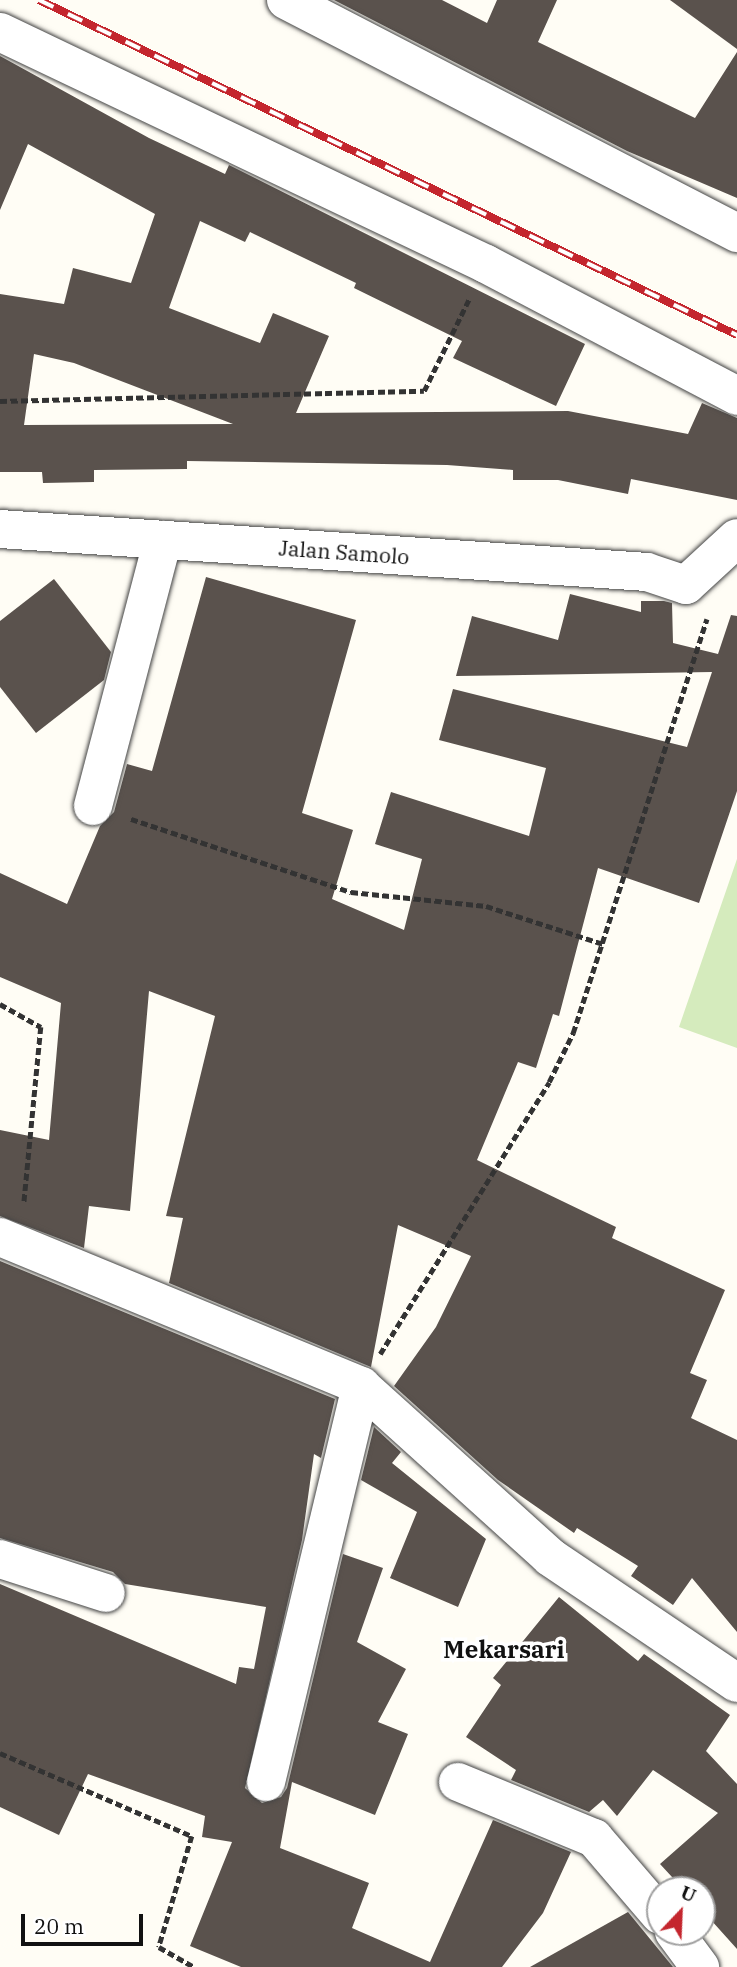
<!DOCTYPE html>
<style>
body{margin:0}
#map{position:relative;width:737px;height:1967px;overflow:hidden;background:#fffdf5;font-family:"IBM Plex Serif",serif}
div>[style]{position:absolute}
.green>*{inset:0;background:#d5ebbd}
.building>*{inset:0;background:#5a524d}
.path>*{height:4.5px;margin-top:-2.25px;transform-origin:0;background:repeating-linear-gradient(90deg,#333 0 7px,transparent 0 10.5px)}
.roads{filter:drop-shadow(0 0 2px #444) drop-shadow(0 0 2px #444)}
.minor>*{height:38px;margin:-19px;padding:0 19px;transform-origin:19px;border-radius:19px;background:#fff}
.rail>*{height:8px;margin-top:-4px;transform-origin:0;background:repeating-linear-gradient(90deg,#fff 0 16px,#c4262e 0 32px);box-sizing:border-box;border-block:2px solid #c4262e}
span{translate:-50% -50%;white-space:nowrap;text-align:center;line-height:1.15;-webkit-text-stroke:7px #fff;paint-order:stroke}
.street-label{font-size:21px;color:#111}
.quarter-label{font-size:24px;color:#111;font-weight:700}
.north{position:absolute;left:646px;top:1876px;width:70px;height:70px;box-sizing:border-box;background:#fff;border:2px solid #a0a0a0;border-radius:50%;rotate:23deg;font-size:19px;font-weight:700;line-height:28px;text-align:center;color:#111}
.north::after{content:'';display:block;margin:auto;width:24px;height:32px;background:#c4262e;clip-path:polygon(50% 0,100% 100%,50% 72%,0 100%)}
.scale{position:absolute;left:21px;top:1914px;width:122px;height:32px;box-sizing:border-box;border:4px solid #111;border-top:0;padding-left:9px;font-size:21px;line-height:24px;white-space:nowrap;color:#111;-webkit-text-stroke:5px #fff;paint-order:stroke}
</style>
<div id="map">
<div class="green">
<div style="clip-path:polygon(737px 859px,737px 1048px,679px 1027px)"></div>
</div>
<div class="building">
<div style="clip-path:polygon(334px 0,442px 0,487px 23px,497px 0,557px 0,538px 42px,695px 118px,737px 52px,737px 198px,627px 151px)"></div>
<div style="clip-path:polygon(670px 0,737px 0,737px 49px)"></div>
<div style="clip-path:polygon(evenodd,0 56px,149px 138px,225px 174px,229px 165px,585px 344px,556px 406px,453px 358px,462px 341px,354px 288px,356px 283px,250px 232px,245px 242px,200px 221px,169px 308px,260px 343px,273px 313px,329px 336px,296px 413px,568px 411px,688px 434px,702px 403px,737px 418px,737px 500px,631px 479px,628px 494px,558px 480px,513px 480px,513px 470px,447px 465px,187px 461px,187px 469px,94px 470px,94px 482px,43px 483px,42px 472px,0 472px,0 294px,64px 304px,73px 268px,131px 283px,155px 214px,28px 144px,0 210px,0 56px,34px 354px,74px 363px,233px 424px,24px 425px,34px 354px)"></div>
<div style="clip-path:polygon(206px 577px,356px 620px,302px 813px,353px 830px,332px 899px,404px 930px,422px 859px,375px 844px,391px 792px,529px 836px,546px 768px,439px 740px,453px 689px,687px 747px,712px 672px,456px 676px,472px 616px,558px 640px,570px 594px,641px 612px,641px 601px,664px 601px,672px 603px,673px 643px,718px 654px,731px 615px,737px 616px,737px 791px,699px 903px,598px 868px,559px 1016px,553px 1014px,536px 1068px,518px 1062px,477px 1160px,616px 1227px,612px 1238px,725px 1290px,690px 1373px,707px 1380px,691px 1418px,737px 1440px,737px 1632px,692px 1578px,673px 1605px,631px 1576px,638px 1566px,577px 1528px,574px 1533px,498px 1480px,394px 1386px,436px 1327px,471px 1256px,398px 1225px,371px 1367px,169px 1283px,183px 1218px,166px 1216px,215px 1016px,149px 991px,130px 1211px,89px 1206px,84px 1248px,0 1216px,0 1130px,49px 1140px,61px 1003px,0 977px,0 873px,67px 904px,100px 826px,114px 812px,127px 764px,152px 771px)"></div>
<div style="clip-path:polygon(54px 579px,111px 652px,104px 680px,36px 733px,0 687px,0 621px)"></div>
<div style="clip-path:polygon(0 1261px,335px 1399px,321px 1458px,314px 1454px,302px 1540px,245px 1788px,262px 1803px,281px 1797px,287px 1788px,343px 1554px,383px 1568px,357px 1642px,406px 1669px,378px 1722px,408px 1734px,375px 1815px,292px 1782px,280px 1848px,369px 1883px,352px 1928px,430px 1962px,493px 1820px,571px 1852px,543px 1913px,502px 1967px,241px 1967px,190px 1946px,232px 1842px,202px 1837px,205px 1816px,88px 1774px,59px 1835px,0 1807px,0 1584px,236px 1684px,239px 1667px,254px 1669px,266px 1607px,125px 1584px,113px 1572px,0 1538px)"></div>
<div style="clip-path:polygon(374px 1427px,401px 1452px,392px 1463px,486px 1539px,458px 1607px,390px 1578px,417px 1512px,361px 1480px)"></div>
<div style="clip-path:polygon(559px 1597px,638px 1661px,644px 1654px,730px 1715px,706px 1751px,737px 1784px,737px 1949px,702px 1910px,702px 1890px,684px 1890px,660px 1864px,718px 1813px,653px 1770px,617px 1816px,603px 1800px,589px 1812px,511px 1780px,516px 1770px,466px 1737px,501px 1685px,493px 1678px)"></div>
<div style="clip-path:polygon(628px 1912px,673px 1967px,530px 1967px)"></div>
</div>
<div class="path">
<div style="left:0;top:401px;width:424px;rotate:-1.4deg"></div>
<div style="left:424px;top:391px;width:102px;rotate:-63.9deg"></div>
<div style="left:131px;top:819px;width:232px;rotate:18.4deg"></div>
<div style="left:351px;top:892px;width:136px;rotate:5.9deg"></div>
<div style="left:486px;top:906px;width:123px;rotate:18deg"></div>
<div style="left:0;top:1004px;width:47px;rotate:29.3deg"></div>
<div style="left:41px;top:1027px;width:177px;rotate:95.5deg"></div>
<div style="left:380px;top:1354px;width:320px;rotate:-58.1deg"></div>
<div style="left:549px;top:1082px;width:55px;rotate:-63.9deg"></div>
<div style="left:573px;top:1033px;width:435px;rotate:-72.1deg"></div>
<div style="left:0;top:1753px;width:209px;rotate:23.4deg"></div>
<div style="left:192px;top:1836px;width:116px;rotate:106.6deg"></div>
<div style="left:159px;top:1947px;width:40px;rotate:29.7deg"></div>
</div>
<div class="roads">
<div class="minor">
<div style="left:286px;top:0;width:508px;rotate:27.32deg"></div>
<div style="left:0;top:32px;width:539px;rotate:25.52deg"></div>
<div style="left:486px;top:264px;width:284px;rotate:27.7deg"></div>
<div style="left:0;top:529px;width:648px;rotate:3.8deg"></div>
<div style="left:647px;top:572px;width:41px;rotate:18.4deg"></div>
<div style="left:686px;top:585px;width:69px;rotate:-42.7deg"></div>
<div style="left:93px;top:806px;width:275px;rotate:-75.3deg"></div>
<div style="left:0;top:1237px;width:391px;rotate:22.4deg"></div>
<div style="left:361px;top:1386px;width:255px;rotate:42.1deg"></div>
<div style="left:550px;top:1557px;width:225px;rotate:34deg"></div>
<div style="left:0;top:1559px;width:111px;rotate:17.8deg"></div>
<div style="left:266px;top:1782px;width:407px;rotate:-76.5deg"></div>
<div style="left:458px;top:1782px;width:147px;rotate:22.4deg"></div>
<div style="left:594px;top:1838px;width:101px;rotate:49.4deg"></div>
<div style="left:674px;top:1932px;width:44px;rotate:53.4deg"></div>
</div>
</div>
<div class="rail">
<div style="left:39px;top:0;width:774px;rotate:25.64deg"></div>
</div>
<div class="street-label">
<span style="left:344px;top:552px;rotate:4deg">Jalan Samolo</span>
</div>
<div class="quarter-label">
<span style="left:504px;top:1650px">Mekarsari</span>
</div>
<div class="north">U</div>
<div class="scale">20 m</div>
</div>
